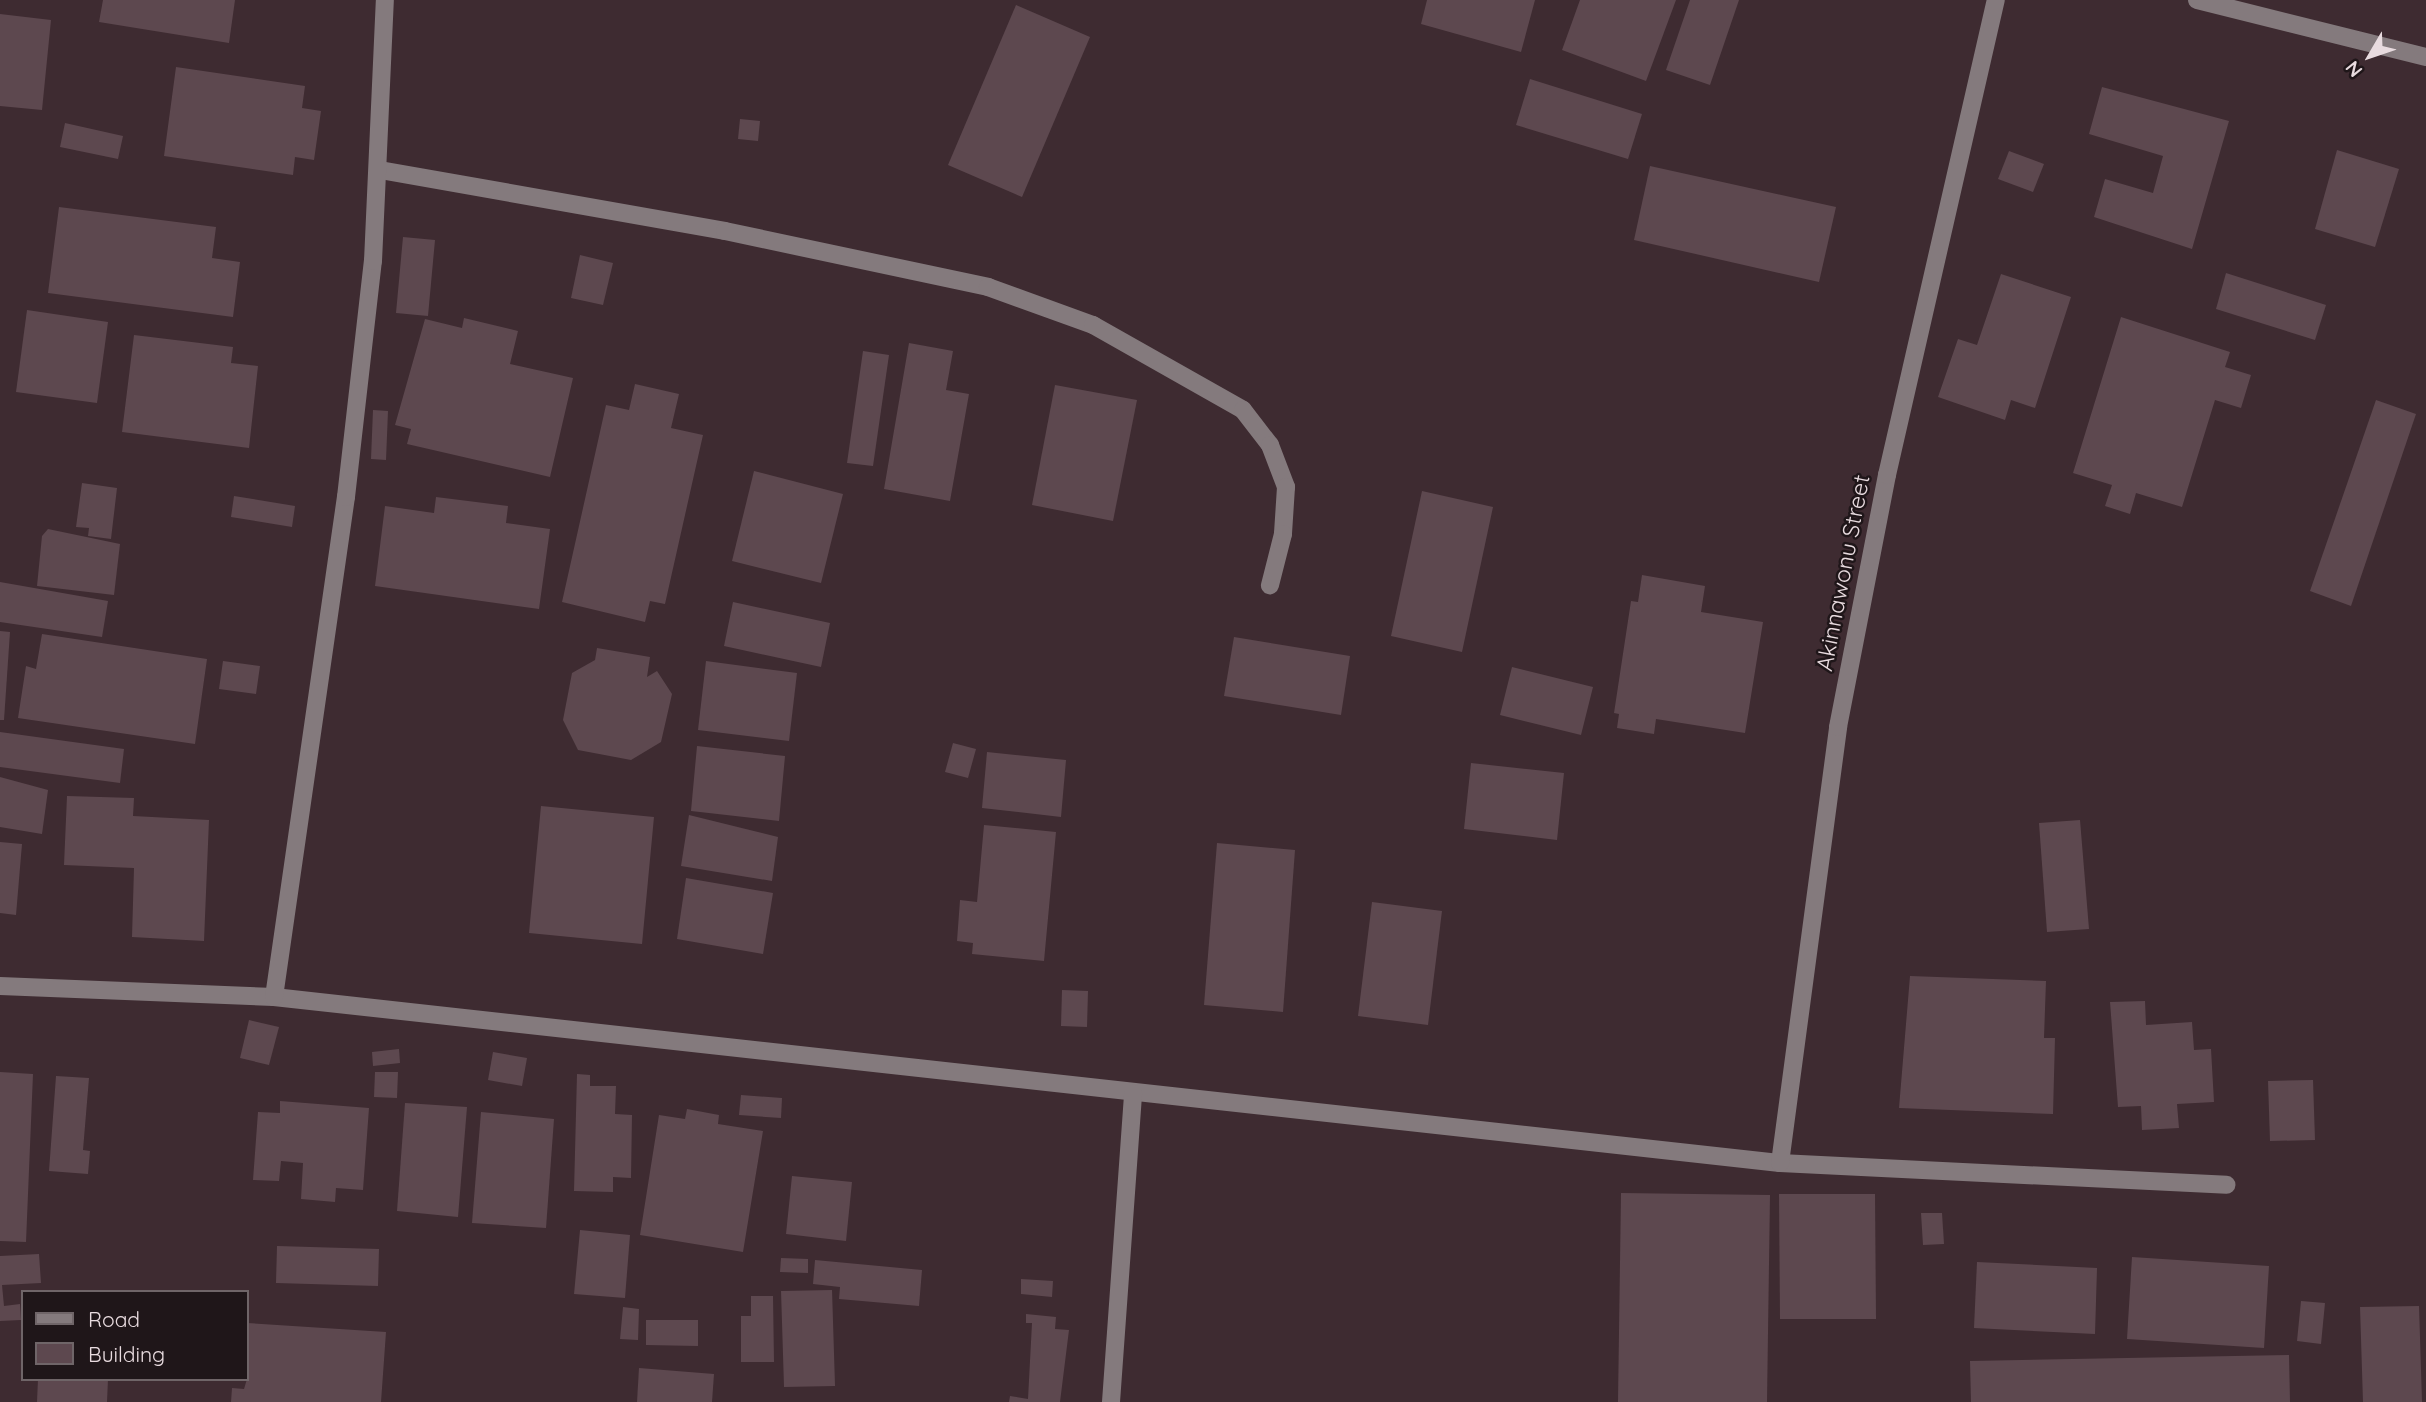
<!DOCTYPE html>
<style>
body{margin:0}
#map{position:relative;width:2426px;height:1402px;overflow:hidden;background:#3e2b31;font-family:Quicksand,sans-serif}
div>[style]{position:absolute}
.building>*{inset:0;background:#5d484f}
.minor>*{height:18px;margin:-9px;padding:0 9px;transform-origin:9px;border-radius:9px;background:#847a7d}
span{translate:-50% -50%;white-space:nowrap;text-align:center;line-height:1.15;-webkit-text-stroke:5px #1f1619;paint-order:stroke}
.street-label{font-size:23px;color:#e8dbdf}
.legend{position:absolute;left:21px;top:1290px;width:228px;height:91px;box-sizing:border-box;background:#1f1619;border:2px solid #6f6568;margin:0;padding:9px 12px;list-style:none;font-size:21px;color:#e8dbdf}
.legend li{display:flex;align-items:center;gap:14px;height:35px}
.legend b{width:35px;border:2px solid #6f6568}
.north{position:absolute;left:2335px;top:21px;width:70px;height:70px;-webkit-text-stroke:5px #1f1619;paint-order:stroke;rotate:231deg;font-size:19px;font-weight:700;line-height:28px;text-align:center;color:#e8dbdf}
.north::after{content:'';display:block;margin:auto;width:24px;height:32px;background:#e8dbdf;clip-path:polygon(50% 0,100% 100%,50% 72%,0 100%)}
</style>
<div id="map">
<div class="building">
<div style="clip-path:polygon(103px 0,235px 0,229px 43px,99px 22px)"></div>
<div style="clip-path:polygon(1427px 0,1535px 0,1521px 52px,1421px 24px)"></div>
<div style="clip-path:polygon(1580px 0,1676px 0,1646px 81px,1562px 50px)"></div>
<div style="clip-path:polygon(1690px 0,1739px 0,1710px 85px,1666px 70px)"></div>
<div style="clip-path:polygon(1016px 5px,1090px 37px,1022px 197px,948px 165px)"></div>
<div style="clip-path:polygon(0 14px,51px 20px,42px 110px,0 106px)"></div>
<div style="clip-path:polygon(176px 67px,305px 86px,302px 108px,321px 111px,314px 160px,295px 157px,293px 175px,164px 156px)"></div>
<div style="clip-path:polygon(1530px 79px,1642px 114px,1628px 159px,1516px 125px)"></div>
<div style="clip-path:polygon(2102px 87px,2229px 121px,2192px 249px,2094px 217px,2105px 179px,2153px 193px,2163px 156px,2089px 134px)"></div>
<div style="clip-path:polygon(740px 119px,760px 121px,758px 141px,738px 139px)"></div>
<div style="clip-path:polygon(65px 123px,123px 136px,118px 159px,60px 147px)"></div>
<div style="clip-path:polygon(2337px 150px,2399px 169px,2375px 247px,2315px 229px)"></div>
<div style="clip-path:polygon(2009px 151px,2044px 164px,2033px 192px,1998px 179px)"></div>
<div style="clip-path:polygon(1650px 166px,1836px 207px,1819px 282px,1634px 240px)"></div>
<div style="clip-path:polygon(59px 207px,216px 227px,212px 258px,240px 262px,233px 317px,48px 293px)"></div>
<div style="clip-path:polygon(403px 237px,435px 240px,428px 316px,396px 313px)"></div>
<div style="clip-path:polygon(580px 255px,613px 263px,603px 305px,571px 298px)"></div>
<div style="clip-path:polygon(2226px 273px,2326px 305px,2315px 340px,2216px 309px)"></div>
<div style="clip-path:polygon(2001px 274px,2071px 297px,2035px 408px,2011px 400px,2005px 420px,1938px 397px,1958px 339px,1977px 345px)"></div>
<div style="clip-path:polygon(27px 310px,108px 322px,97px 403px,16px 392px)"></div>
<div style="clip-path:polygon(2121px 317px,2230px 352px,2225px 367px,2251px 375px,2241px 408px,2215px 400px,2182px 507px,2136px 493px,2130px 514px,2105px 506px,2112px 485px,2073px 473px)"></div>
<div style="clip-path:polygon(464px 318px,518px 331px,510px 364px,573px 378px,550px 477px,407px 444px,411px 429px,395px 425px,425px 319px,462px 328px)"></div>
<div style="clip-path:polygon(134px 335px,233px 347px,231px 363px,258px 366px,249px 448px,122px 432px)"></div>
<div style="clip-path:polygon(909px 343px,953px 351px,946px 390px,969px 394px,950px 501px,884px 489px)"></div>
<div style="clip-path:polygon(863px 351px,889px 355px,873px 466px,847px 463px)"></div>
<div style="clip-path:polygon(635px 384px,679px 394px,671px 428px,703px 435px,665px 604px,650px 601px,645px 622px,562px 602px,606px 405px,629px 410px)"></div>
<div style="clip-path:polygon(1055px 385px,1137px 400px,1113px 521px,1032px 505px)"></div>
<div style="clip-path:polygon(2376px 400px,2416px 414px,2351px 606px,2310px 591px)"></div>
<div style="clip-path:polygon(373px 410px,388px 411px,386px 460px,371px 459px)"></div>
<div style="clip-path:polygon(754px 471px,843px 494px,821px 583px,732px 561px)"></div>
<div style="clip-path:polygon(82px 483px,117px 488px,111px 539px,88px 536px,89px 528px,76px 527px)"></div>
<div style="clip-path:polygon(1422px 491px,1493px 507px,1462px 652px,1391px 636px)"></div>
<div style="clip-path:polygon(234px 496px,295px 506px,292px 527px,231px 517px)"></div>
<div style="clip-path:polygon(436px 497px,508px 506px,506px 523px,550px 529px,539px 609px,375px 586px,385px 506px,434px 513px)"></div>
<div style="clip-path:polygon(48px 529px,120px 544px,114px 595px,37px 586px,42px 536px)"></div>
<div style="clip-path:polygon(1642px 575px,1705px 586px,1701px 612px,1763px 622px,1745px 733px,1656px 719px,1654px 734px,1617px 728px,1619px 714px,1614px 713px,1631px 601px,1638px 602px)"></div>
<div style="clip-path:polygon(0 582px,108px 601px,102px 637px,0 622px)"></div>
<div style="clip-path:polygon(733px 602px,830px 623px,821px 667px,724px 646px)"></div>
<div style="clip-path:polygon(0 631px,10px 632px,4px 720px,0 720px)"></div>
<div style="clip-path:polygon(42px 634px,207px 659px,195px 744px,18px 718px,26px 666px,36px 669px)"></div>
<div style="clip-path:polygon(1234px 637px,1350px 656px,1341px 715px,1224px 696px)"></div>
<div style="clip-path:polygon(597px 648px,650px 657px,647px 677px,657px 671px,672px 694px,661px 742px,631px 760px,578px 750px,563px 720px,572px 673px,595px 660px)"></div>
<div style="clip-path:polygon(223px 661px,260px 666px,256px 694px,219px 689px)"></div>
<div style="clip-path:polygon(706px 661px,797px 673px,789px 741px,698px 730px)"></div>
<div style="clip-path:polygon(1512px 667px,1593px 687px,1581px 735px,1500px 715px)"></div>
<div style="clip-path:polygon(0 732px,124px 749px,120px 783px,0 767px)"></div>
<div style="clip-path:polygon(953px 743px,976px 749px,968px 778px,945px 772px)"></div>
<div style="clip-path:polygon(697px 746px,785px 756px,779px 821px,691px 811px)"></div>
<div style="clip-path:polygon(987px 752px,1066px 760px,1061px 817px,982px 808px)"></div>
<div style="clip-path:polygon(1471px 763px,1564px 773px,1557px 840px,1464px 829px)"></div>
<div style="clip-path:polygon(0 777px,48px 790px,42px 834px,0 827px)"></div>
<div style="clip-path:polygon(67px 796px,134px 798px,133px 816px,209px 820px,204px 941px,132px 937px,134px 868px,64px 865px)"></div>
<div style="clip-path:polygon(541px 806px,654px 817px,642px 944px,529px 933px)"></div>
<div style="clip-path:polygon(689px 815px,778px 837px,772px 881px,681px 866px)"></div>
<div style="clip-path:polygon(2080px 820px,2089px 929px,2047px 932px,2039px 823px)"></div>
<div style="clip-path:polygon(984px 825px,1056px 832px,1044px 961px,972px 954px,973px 943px,957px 941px,960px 900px,977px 902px)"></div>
<div style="clip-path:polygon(0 842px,22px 844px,16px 915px,0 913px)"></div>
<div style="clip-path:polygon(1217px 843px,1295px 850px,1283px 1012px,1204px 1005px)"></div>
<div style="clip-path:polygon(686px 878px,773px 893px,763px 954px,677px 939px)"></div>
<div style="clip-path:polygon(1372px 902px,1442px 911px,1428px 1025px,1358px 1016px)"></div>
<div style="clip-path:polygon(1910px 976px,2046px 981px,2044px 1038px,2055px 1038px,2053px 1114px,1899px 1108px)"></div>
<div style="clip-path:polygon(1062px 990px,1088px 991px,1087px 1027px,1061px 1026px)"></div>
<div style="clip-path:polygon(2145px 1001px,2146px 1025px,2192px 1022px,2194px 1050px,2211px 1049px,2214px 1102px,2177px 1104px,2179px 1128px,2142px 1130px,2141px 1106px,2118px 1107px,2110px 1002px)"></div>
<div style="clip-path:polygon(249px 1020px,279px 1027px,269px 1065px,240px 1058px)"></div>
<div style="clip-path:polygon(399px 1049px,400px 1063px,373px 1066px,372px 1052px)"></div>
<div style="clip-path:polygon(493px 1052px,527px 1058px,522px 1086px,488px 1080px)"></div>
<div style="clip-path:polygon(0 1072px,33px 1074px,26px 1242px,0 1241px)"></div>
<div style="clip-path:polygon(375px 1072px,398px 1072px,397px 1098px,374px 1097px)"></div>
<div style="clip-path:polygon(577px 1074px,590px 1075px,590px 1086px,616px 1086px,615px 1114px,632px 1115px,631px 1178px,613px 1177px,613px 1192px,574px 1191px)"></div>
<div style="clip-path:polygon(56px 1076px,89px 1078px,83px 1150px,90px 1151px,88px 1174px,49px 1171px)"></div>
<div style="clip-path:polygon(2313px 1080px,2315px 1140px,2270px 1141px,2268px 1081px)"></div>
<div style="clip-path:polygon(741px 1095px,782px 1098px,781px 1118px,739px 1115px)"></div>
<div style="clip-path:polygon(280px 1101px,369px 1108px,363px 1190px,336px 1188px,335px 1202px,301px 1199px,303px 1163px,281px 1161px,279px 1181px,253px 1180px,258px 1112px,280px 1113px)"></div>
<div style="clip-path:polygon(405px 1103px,467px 1107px,458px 1217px,397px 1211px)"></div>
<div style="clip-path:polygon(687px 1109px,719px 1115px,718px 1124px,763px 1131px,743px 1252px,640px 1235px,659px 1115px,685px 1119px)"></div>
<div style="clip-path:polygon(481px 1112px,554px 1119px,546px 1228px,472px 1223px)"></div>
<div style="clip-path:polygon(792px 1176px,852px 1182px,846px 1241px,786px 1234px)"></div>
<div style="clip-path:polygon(1621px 1193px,1770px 1195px,1767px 1402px,1618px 1402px)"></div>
<div style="clip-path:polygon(1779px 1194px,1875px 1194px,1876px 1319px,1780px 1319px)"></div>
<div style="clip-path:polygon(1921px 1213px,1942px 1213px,1944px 1244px,1923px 1245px)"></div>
<div style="clip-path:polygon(580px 1230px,630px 1235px,625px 1298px,574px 1294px)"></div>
<div style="clip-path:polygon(277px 1246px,379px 1249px,378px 1286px,276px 1283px)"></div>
<div style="clip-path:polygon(39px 1254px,41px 1283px,2px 1285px,4px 1306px,20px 1304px,21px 1320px,0 1321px,0 1256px)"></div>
<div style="clip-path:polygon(2132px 1257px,2269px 1266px,2264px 1348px,2127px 1339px)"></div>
<div style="clip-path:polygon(781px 1258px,808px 1259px,808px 1273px,780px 1272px)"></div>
<div style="clip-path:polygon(815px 1260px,922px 1270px,919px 1306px,839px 1299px,840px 1287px,813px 1284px)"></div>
<div style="clip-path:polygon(1977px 1262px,2097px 1268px,2095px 1334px,1974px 1328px)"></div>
<div style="clip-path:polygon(1021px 1279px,1053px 1281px,1052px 1297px,1021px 1294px)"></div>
<div style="clip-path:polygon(832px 1290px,835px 1386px,784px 1387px,781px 1291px)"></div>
<div style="clip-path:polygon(751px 1296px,773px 1296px,774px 1362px,741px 1362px,741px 1316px,751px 1316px)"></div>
<div style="clip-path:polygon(2301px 1301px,2325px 1303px,2321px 1344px,2297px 1341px)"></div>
<div style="clip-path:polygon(2419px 1306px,2422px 1402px,2363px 1402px,2360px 1307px)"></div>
<div style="clip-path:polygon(623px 1307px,639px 1309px,638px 1340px,620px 1339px)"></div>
<div style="clip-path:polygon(1026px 1314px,1056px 1317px,1055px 1329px,1069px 1330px,1060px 1402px,1009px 1402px,1010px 1396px,1028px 1399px,1032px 1323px,1026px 1323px)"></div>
<div style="clip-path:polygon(646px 1320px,698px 1320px,698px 1346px,646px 1345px)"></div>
<div style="clip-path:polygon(247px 1323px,386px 1332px,381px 1402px,231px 1402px,232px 1388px,244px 1389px,247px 1379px)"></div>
<div style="clip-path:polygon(2289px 1355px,2290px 1402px,1971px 1402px,1970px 1361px)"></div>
<div style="clip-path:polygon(639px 1368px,714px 1374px,712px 1402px,637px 1402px)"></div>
<div style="clip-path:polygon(38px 1379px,108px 1379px,107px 1402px,37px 1402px)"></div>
</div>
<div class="minor">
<div style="left:2197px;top:0;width:236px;rotate:14deg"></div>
<div style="left:380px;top:170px;width:350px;rotate:10deg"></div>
<div style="left:725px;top:231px;width:269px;rotate:12deg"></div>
<div style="left:988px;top:287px;width:112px;rotate:19.9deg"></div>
<div style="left:1093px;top:325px;width:172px;rotate:29.5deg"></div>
<div style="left:1243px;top:410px;width:44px;rotate:52.4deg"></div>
<div style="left:1270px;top:445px;width:45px;rotate:69.1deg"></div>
<div style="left:1286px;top:487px;width:47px;rotate:93.7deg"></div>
<div style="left:1283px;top:534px;width:53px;rotate:104.3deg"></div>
<div style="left:0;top:986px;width:274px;rotate:2.3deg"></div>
<div style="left:274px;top:997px;width:1515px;rotate:6.29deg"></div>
<div style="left:1780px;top:1163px;width:447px;rotate:2.8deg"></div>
<div style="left:274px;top:997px;width:505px;rotate:-81.81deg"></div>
<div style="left:346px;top:497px;width:238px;rotate:-83.5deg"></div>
<div style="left:373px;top:261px;width:261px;rotate:-87.4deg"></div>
<div style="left:1780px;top:1163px;width:440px;rotate:-82.4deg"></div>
<div style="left:1838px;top:727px;width:257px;rotate:-79deg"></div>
<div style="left:1887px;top:475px;width:487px;rotate:-77.1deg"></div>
<div style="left:1111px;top:1402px;width:309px;rotate:-85.9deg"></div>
</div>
<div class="street-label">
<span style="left:1843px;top:573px;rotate:-79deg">Akinnawonu Street</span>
</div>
<ul class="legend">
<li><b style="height:9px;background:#847a7d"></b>Road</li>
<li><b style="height:19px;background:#5d484f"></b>Building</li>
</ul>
<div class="north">N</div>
</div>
